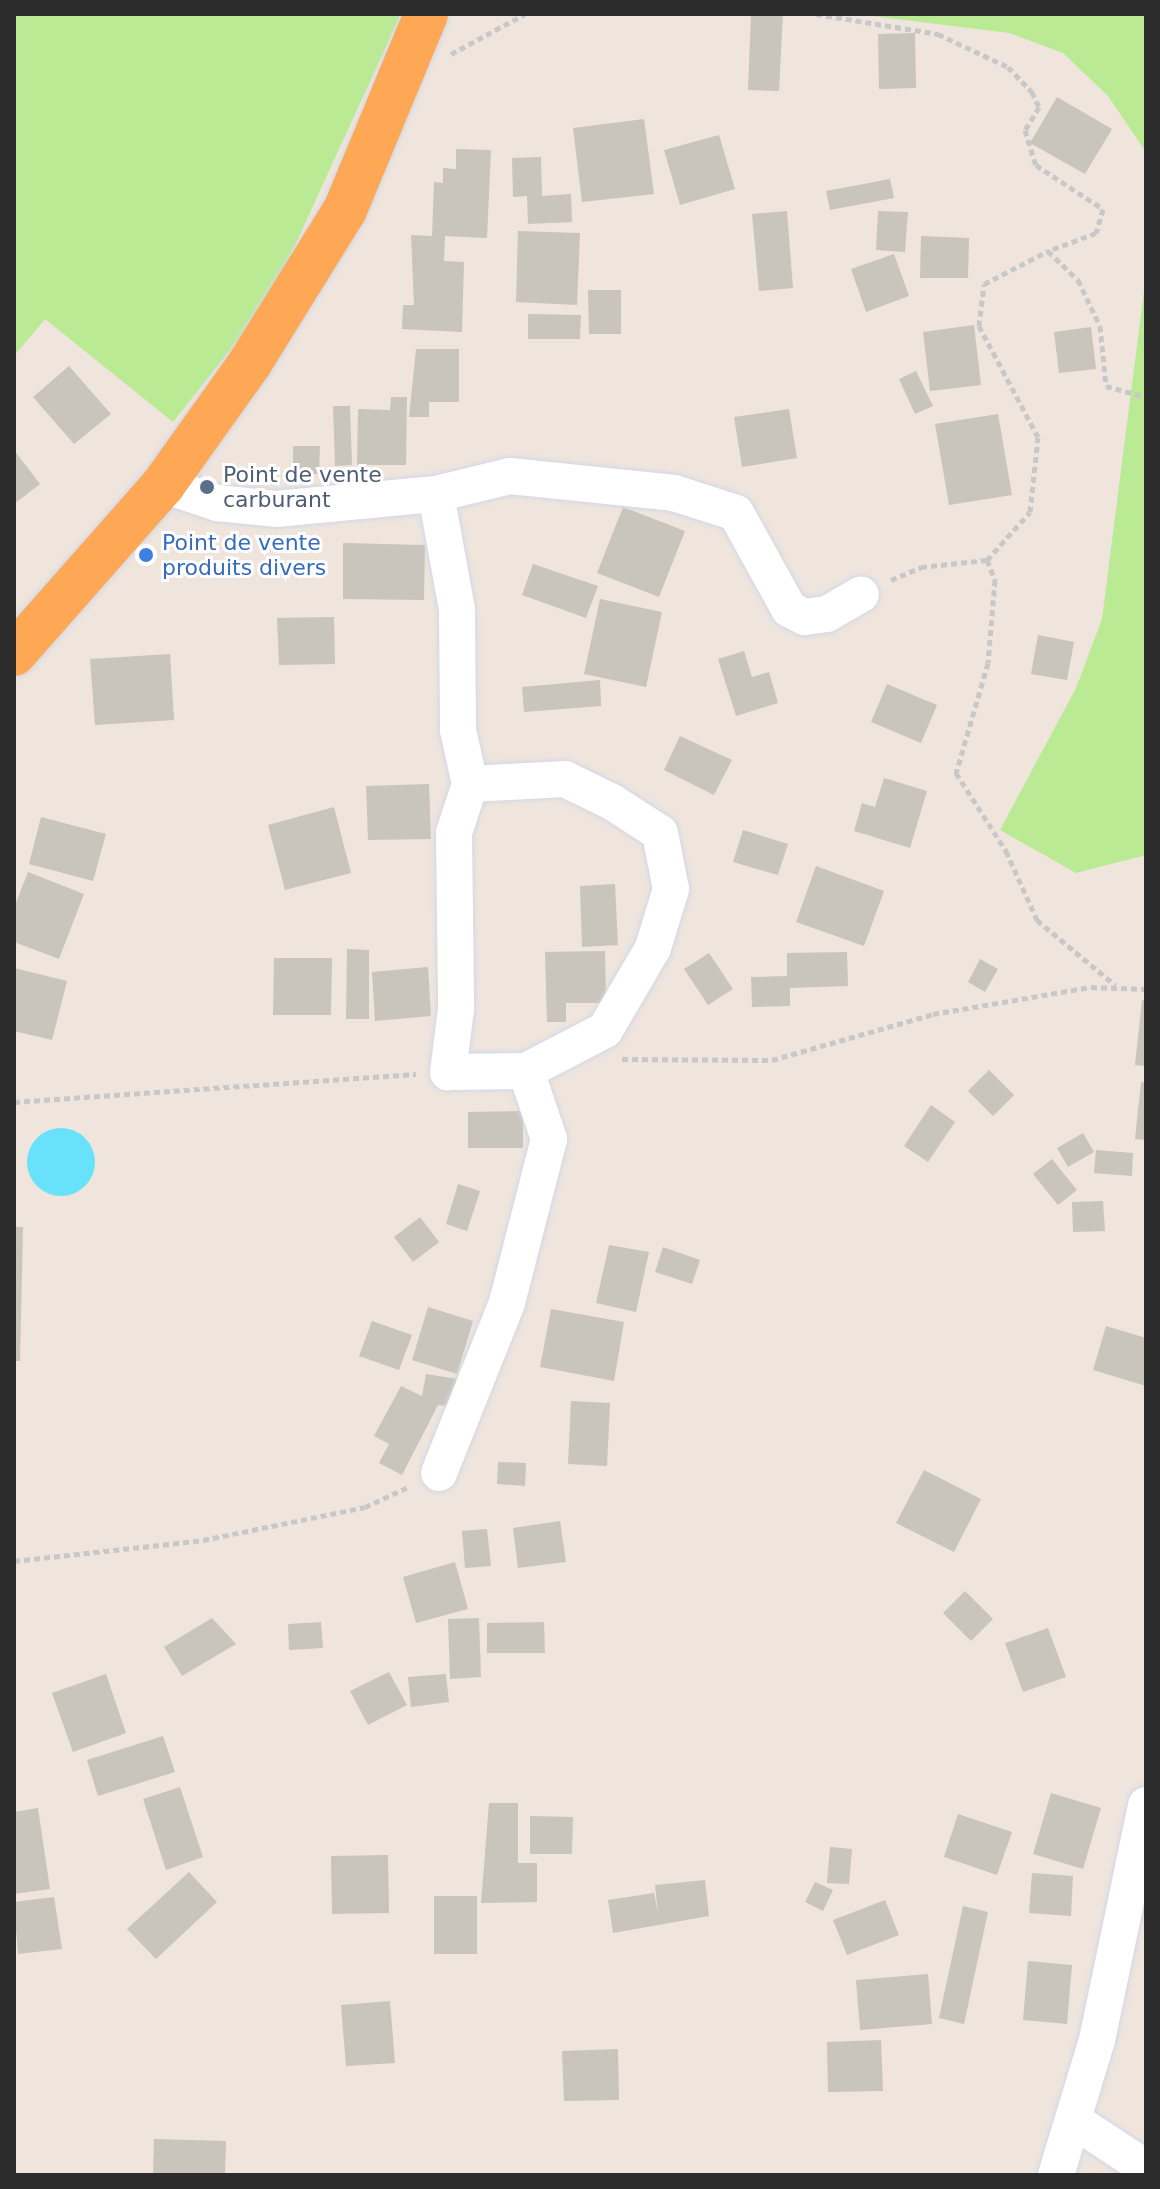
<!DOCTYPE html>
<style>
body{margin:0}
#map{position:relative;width:1160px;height:2189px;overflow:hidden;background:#efe5dd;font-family:"DejaVu Sans",sans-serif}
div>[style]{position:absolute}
.green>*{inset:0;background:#bbea95}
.water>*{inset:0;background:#67e2fa}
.round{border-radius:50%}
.building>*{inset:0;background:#c9c4bc}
.path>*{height:5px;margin-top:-2.5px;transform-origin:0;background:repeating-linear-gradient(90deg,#c8c8c8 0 6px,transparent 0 10px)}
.roads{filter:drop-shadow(0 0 2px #d2d8e6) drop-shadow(0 0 2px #d2d8e6)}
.minor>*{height:36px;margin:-18px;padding:0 18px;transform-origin:18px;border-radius:18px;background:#fff}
.trunk>*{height:44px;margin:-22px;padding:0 22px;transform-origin:22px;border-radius:22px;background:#fea856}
.dots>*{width:22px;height:22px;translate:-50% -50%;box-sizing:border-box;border:4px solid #fff;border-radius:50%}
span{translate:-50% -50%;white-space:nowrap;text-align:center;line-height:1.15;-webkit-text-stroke:6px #fff;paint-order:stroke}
.service-label{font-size:22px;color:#4e5e75}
.left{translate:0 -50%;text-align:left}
.shop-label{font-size:22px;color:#366cbe}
.frame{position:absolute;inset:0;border:16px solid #2c2c2c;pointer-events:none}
</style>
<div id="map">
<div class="green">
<div style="clip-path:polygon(14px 14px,401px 14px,270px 300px,173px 422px,45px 319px,14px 356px)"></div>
<div style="clip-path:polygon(856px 14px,1146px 14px,1146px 152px,1108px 96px,1063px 53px,1009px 33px)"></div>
<div style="clip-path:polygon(1146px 275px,1146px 855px,1076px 873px,1000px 830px,1076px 688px,1102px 619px)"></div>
</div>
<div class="water">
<div class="round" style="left:27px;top:1128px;width:68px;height:68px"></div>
</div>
<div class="building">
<div style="clip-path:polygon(751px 14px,783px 14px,779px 91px,748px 90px)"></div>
<div style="clip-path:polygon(915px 33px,916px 88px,879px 89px,878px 34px)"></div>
<div style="clip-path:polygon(1057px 97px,1112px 129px,1085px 174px,1030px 143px)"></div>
<div style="clip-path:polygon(644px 119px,654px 194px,582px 202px,573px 128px)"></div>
<div style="clip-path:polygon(719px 135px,735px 189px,680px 205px,664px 150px)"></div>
<div style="clip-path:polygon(456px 149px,491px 150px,487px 238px,445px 236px,444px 261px,464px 262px,462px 332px,402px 329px,403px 305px,414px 305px,411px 235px,432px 236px,434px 182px,443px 183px,443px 168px,456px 169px)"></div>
<div style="clip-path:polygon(541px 157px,542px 196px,571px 194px,572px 222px,528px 224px,527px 196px,513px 197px,512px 158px)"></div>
<div style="clip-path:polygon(890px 179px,894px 198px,830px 210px,826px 191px)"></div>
<div style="clip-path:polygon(787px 211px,793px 288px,759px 291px,752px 214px)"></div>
<div style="clip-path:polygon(878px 211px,908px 212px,905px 252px,876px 250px)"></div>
<div style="clip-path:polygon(518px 231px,580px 233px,577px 305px,516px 302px)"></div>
<div style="clip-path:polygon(921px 236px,969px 238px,968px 278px,920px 278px)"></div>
<div style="clip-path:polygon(894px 254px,909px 296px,866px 312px,851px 269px)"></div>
<div style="clip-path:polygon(588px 290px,621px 290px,621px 334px,589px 334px)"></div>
<div style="clip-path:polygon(528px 314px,581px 315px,580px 339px,528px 339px)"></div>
<div style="clip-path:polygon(974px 325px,981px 385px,930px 391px,923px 332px)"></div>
<div style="clip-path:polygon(1091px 327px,1096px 369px,1059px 373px,1054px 332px)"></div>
<div style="clip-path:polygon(416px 349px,459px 349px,459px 402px,429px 402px,429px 417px,409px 417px)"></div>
<div style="clip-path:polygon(69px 366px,111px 414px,74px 444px,33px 397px)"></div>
<div style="clip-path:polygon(916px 371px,933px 406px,915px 414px,899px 379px)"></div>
<div style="clip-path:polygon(391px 397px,407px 397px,406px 465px,357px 465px,358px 409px,390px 410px)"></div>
<div style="clip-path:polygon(333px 406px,350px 406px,352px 465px,335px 466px)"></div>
<div style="clip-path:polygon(789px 409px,797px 458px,742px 467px,734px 417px)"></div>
<div style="clip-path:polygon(998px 414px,1012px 495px,949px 505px,935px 424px)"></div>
<div style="clip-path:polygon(293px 446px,320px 446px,319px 474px,293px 474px)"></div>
<div style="clip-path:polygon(14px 450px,40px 484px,14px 504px)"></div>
<div style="clip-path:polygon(623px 507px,685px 531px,659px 597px,597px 573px)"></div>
<div style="clip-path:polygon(343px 543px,425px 545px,424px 600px,343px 599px)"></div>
<div style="clip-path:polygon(533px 564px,598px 586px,586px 618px,522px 595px)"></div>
<div style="clip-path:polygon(600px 599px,662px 612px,646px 687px,584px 674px)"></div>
<div style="clip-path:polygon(334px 617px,335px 664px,279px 665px,277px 618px)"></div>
<div style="clip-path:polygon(1038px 635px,1074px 642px,1067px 680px,1031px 674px)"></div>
<div style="clip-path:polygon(744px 651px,752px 677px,769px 672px,778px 703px,736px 716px,718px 659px)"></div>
<div style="clip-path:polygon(170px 654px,174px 720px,95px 725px,90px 659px)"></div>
<div style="clip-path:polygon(600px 680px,601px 706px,524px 712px,522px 687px)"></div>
<div style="clip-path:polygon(887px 684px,937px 705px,921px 743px,871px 722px)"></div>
<div style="clip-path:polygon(680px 736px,732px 760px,714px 795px,664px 770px)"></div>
<div style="clip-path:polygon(884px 778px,927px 791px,910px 848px,854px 831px,862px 803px,875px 807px)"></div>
<div style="clip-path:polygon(429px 784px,431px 839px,368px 840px,366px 786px)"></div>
<div style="clip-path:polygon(334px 807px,351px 873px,285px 890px,268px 825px)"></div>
<div style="clip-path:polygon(41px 817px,106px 834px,93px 881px,29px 864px)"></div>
<div style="clip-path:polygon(743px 830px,788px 844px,778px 875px,733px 862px)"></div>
<div style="clip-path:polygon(816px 866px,884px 891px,864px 946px,796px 922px)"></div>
<div style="clip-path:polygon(28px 872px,84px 894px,59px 959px,14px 942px,14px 908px)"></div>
<div style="clip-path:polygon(615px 884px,618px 945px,582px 947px,580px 886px)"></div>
<div style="clip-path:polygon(347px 949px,369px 950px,369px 1019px,346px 1019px)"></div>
<div style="clip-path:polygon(605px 951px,606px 1003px,566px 1003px,566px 1022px,547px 1022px,545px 952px)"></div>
<div style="clip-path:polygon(847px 952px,848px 986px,790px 988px,790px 1006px,752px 1007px,751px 977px,787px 976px,787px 953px)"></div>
<div style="clip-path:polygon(709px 953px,733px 989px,708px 1005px,684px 969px)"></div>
<div style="clip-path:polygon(274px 958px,332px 958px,331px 1015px,273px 1015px)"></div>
<div style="clip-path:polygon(980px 959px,998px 969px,985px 992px,968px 982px)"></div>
<div style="clip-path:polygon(428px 967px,431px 1016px,375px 1021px,372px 972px)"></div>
<div style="clip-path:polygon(14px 968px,67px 981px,52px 1040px,14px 1031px)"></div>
<div style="clip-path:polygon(1142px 1000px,1146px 1000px,1146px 1066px,1135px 1065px)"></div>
<div style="clip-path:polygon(989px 1070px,1014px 1095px,993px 1116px,968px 1091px)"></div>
<div style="clip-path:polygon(1141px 1082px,1146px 1083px,1146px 1140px,1135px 1139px)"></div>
<div style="clip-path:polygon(931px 1105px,955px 1122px,928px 1162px,904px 1146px)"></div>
<div style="clip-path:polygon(523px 1111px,523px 1148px,468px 1148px,468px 1112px)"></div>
<div style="clip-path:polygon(1083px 1133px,1094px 1152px,1068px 1167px,1057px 1148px)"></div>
<div style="clip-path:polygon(1096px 1150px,1133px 1153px,1132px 1176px,1094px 1173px)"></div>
<div style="clip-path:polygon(1052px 1159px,1077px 1190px,1058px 1205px,1033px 1174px)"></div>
<div style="clip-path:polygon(458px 1184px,480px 1191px,467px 1231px,446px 1224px)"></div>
<div style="clip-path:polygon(1103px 1201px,1105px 1231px,1073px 1232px,1072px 1202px)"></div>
<div style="clip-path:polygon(420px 1217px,439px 1242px,413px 1262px,394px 1237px)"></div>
<div style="clip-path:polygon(14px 1227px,23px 1227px,20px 1361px,14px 1361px)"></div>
<div style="clip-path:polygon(609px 1245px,649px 1252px,636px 1312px,596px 1303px)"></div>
<div style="clip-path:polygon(663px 1247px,700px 1260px,692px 1284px,655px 1272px)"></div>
<div style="clip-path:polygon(428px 1307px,473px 1321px,457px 1374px,412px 1360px)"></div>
<div style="clip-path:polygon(551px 1309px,624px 1322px,614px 1381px,540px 1367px)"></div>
<div style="clip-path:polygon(372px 1321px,412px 1335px,399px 1370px,359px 1356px)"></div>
<div style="clip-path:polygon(1106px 1326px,1146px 1338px,1146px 1386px,1093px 1370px)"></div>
<div style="clip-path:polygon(426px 1374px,458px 1379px,454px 1407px,438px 1405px,402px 1475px,379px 1463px,389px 1444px,374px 1436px,401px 1386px,422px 1396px)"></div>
<div style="clip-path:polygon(571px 1401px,610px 1403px,607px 1466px,568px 1464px)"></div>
<div style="clip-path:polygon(498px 1462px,526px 1463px,525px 1486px,497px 1484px)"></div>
<div style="clip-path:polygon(924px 1470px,981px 1499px,954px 1552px,896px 1523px)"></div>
<div style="clip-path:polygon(560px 1521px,566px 1562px,518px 1568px,513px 1528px)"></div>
<div style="clip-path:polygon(487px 1529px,491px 1566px,465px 1568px,462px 1531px)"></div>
<div style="clip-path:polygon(455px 1562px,468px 1609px,416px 1623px,403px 1577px)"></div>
<div style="clip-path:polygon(965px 1591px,993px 1619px,971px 1641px,943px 1613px)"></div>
<div style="clip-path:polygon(212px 1618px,236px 1644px,182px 1676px,164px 1647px)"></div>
<div style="clip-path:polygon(479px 1618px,481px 1677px,450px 1679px,448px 1619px)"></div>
<div style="clip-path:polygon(321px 1622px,323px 1648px,289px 1650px,288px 1624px)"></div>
<div style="clip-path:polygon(544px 1622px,545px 1653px,487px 1653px,487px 1623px)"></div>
<div style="clip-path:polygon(1048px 1628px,1066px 1677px,1023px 1692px,1005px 1643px)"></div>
<div style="clip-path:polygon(389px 1672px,407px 1705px,368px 1725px,350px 1691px)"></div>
<div style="clip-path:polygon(106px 1674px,126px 1733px,73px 1752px,52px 1693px)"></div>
<div style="clip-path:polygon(446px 1674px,449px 1702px,411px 1707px,408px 1677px)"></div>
<div style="clip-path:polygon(163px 1736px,175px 1772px,98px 1796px,87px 1760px)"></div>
<div style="clip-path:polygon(180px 1787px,203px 1857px,166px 1870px,143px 1799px)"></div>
<div style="clip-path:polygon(1051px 1793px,1101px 1808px,1083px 1869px,1033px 1854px)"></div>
<div style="clip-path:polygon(489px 1803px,518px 1803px,518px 1863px,537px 1863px,537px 1902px,481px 1903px)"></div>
<div style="clip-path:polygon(38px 1808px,50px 1889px,14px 1894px,14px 1812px)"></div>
<div style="clip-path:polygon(958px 1814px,1012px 1832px,997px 1875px,944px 1857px)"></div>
<div style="clip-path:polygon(530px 1816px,573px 1817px,572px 1854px,530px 1854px)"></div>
<div style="clip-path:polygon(830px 1847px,852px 1849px,849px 1884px,827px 1883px)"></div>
<div style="clip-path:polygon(388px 1855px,389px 1913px,332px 1914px,331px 1856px)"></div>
<div style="clip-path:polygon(189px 1872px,217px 1902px,156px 1959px,127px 1929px)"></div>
<div style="clip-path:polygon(1032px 1873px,1073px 1876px,1071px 1916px,1029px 1913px)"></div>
<div style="clip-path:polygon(705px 1880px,709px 1916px,613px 1933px,608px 1900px,654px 1893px,658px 1913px,655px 1885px)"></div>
<div style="clip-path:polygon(815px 1882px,833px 1890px,823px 1911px,805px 1902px)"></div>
<div style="clip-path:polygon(434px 1896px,477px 1896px,477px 1954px,434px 1954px)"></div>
<div style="clip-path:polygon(54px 1897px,62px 1949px,18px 1954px,14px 1902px)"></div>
<div style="clip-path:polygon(885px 1900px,899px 1935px,847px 1955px,833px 1920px)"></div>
<div style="clip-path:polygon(963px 1906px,988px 1912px,964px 2024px,939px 2018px)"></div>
<div style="clip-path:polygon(1028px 1961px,1072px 1965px,1067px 2024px,1023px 2020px)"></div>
<div style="clip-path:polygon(928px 1974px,932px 2024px,860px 2030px,856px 1980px)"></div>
<div style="clip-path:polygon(390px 2001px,395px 2063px,346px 2066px,341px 2005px)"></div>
<div style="clip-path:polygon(881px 2040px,883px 2091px,828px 2092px,827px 2042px)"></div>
<div style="clip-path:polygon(618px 2049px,619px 2100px,564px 2101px,562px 2051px)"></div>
<div style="clip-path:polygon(154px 2139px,226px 2141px,225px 2175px,153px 2175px)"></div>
</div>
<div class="path">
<div style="left:816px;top:14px;width:124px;rotate:9.3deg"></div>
<div style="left:938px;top:34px;width:77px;rotate:25.2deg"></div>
<div style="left:1008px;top:67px;width:35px;rotate:46deg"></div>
<div style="left:1032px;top:92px;width:17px;rotate:65deg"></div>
<div style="left:1039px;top:107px;width:27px;rotate:121deg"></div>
<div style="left:1025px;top:130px;width:37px;rotate:73deg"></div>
<div style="left:1036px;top:165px;width:80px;rotate:33.3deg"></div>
<div style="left:1103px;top:209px;width:25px;rotate:106deg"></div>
<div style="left:1096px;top:233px;width:51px;rotate:159.4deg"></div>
<div style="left:451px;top:54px;width:84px;rotate:-28.4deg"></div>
<div style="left:987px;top:560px;width:64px;rotate:-48.1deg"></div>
<div style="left:1030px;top:512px;width:75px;rotate:-83.9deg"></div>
<div style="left:1038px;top:437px;width:126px;rotate:-118deg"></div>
<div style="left:979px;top:326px;width:42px;rotate:-83.2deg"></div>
<div style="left:984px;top:284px;width:72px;rotate:-27.3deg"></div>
<div style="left:1048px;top:251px;width:42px;rotate:44deg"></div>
<div style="left:1078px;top:280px;width:51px;rotate:64.4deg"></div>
<div style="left:1100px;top:326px;width:60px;rotate:84.3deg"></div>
<div style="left:1106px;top:386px;width:41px;rotate:15.4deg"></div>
<div style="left:891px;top:580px;width:33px;rotate:-23deg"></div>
<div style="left:921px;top:567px;width:66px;rotate:-6.1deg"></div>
<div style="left:987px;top:560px;width:22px;rotate:68deg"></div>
<div style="left:995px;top:580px;width:83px;rotate:94.8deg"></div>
<div style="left:988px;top:663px;width:115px;rotate:106.2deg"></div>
<div style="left:956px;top:773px;width:93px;rotate:57.3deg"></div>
<div style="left:1006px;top:851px;width:76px;rotate:65.8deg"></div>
<div style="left:1037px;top:920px;width:102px;rotate:39.8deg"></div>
<div style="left:622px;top:1059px;width:150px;rotate:0.4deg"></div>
<div style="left:772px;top:1060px;width:167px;rotate:-15.9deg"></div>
<div style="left:933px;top:1014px;width:160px;rotate:-9.7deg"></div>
<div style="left:1091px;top:987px;width:55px;rotate:2.1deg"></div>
<div style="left:14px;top:1102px;width:403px;rotate:-4deg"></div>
<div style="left:14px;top:1561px;width:190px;rotate:-6.3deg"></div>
<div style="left:203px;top:1540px;width:165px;rotate:-11.5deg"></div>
<div style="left:365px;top:1507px;width:47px;rotate:-24.9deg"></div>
</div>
<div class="roads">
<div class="minor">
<div style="left:163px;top:485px;width:57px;rotate:18.4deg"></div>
<div style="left:217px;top:503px;width:59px;rotate:5.8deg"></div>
<div style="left:276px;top:509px;width:161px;rotate:-5.4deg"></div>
<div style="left:436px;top:494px;width:76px;rotate:-13.7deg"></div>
<div style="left:510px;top:476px;width:165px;rotate:5.9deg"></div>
<div style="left:674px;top:493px;width:65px;rotate:17.9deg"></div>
<div style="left:736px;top:513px;width:110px;rotate:61.1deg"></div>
<div style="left:789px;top:609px;width:18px;rotate:27deg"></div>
<div style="left:805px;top:617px;width:22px;rotate:-8deg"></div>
<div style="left:827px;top:614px;width:39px;rotate:-30deg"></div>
<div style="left:436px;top:494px;width:118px;rotate:79.7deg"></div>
<div style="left:457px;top:610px;width:120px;rotate:89.5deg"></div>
<div style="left:458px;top:730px;width:55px;rotate:77.5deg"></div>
<div style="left:470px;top:784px;width:52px;rotate:108.1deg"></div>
<div style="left:454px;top:833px;width:176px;rotate:89.3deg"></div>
<div style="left:456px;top:1009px;width:64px;rotate:97.2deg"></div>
<div style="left:448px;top:1072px;width:78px;rotate:-0.7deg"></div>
<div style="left:526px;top:1071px;width:72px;rotate:71.3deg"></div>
<div style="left:549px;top:1139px;width:169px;rotate:104.4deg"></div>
<div style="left:507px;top:1303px;width:183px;rotate:111.8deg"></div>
<div style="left:470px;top:784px;width:95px;rotate:-3deg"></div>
<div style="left:565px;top:779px;width:52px;rotate:26.1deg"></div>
<div style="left:612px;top:802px;width:57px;rotate:32.9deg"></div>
<div style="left:660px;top:833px;width:57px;rotate:78.9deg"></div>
<div style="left:671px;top:889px;width:62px;rotate:107deg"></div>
<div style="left:653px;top:948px;width:95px;rotate:120.3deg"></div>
<div style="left:605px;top:1030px;width:89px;rotate:152.6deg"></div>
<div style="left:1073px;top:2120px;width:87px;rotate:33.3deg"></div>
<div style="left:1056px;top:2175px;width:141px;rotate:-73.1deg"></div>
<div style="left:1097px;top:2040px;width:240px;rotate:-78.2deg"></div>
</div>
<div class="trunk">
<div style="left:14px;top:654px;width:225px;rotate:-48.6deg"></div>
<div style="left:163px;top:485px;width:150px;rotate:-54.5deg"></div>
<div style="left:250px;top:363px;width:180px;rotate:-58.2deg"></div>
<div style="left:345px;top:210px;width:212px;rotate:-67.5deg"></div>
</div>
</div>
<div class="dots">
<div style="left:207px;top:487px;background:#5c6f8a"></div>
<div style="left:146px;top:555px;background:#3f7fe0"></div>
</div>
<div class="service-label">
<span class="left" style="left:223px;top:487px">Point de vente<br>carburant</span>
</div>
<div class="shop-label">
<span class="left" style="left:162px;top:555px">Point de vente<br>produits divers</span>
</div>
<div class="frame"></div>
</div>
